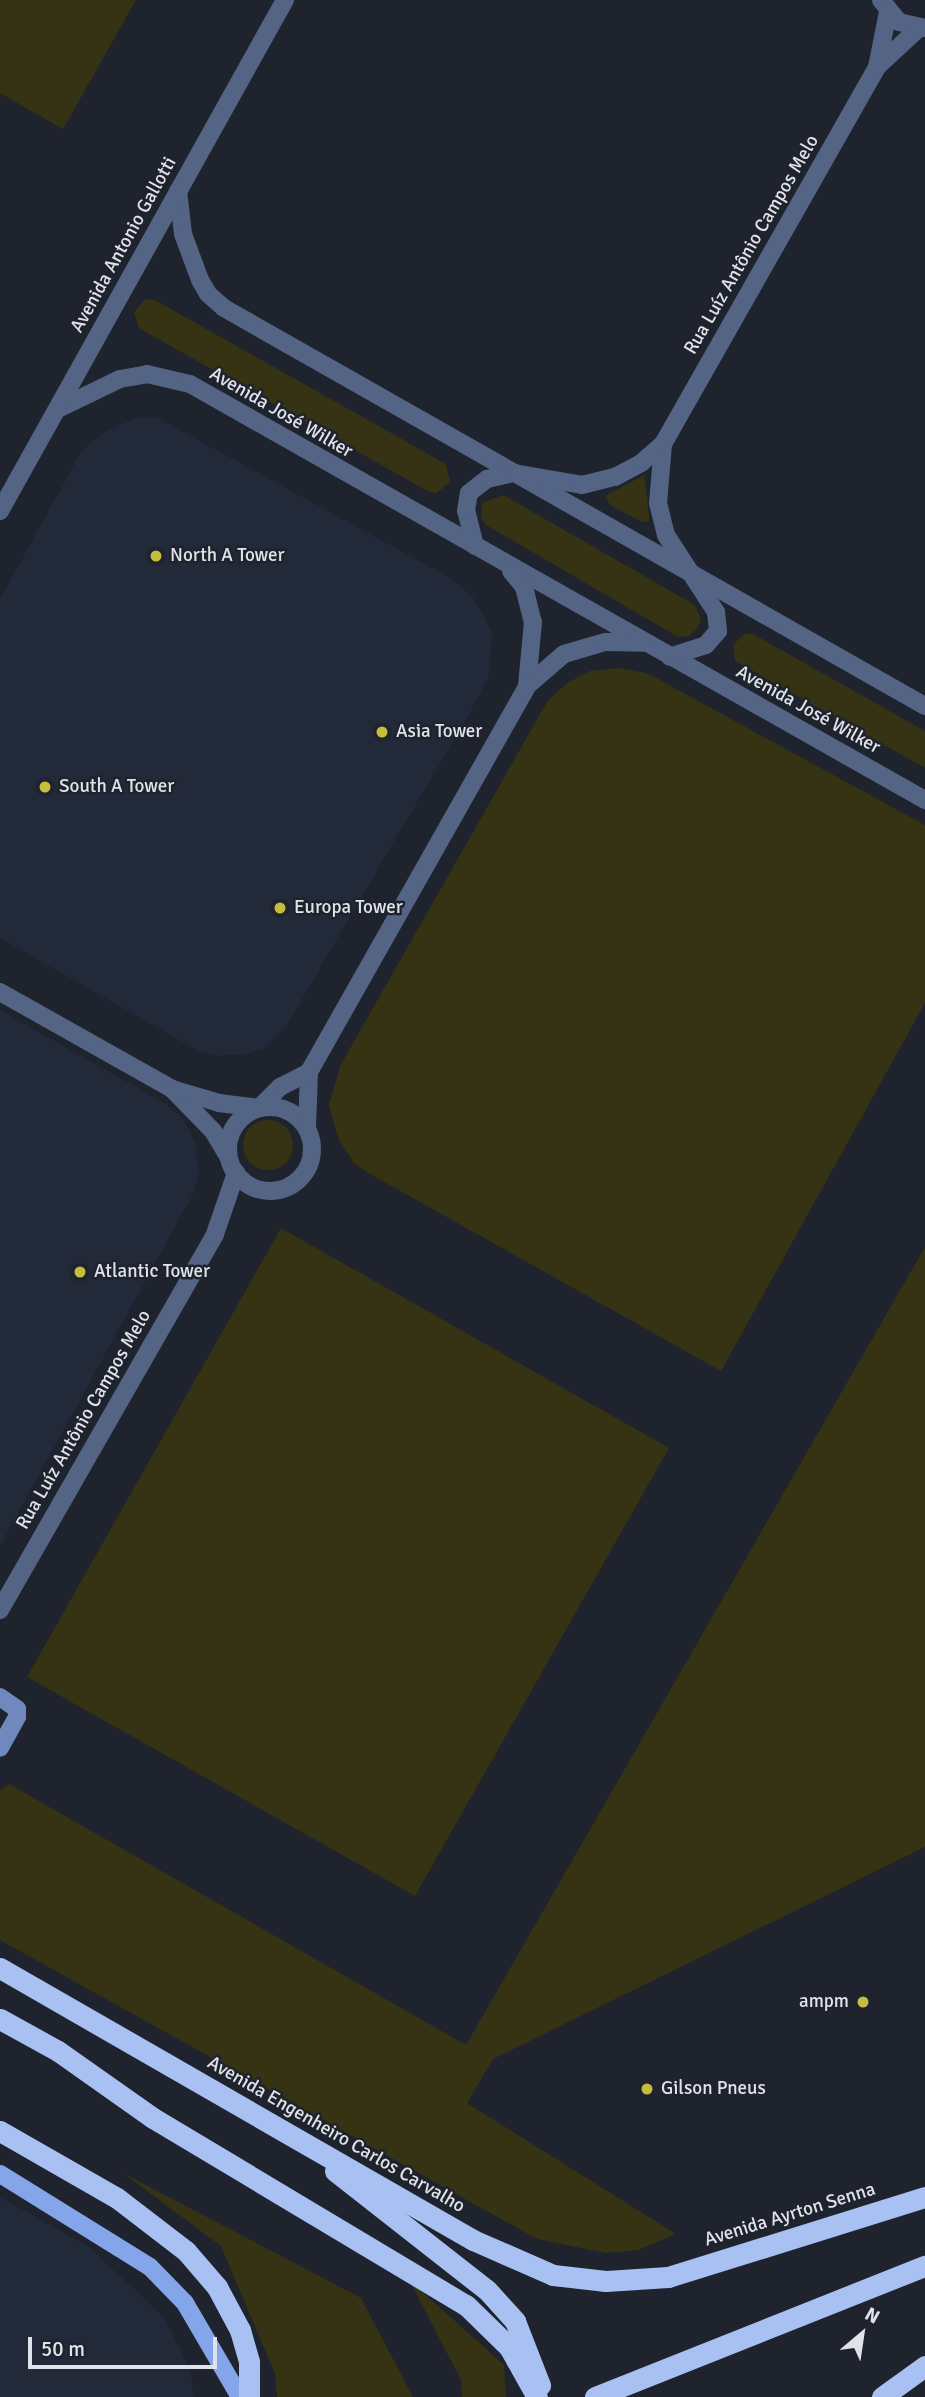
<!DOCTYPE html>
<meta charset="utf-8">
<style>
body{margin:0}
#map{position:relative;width:925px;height:2397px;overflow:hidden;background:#1e232d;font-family:Signika,sans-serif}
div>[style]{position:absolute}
.built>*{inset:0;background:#222939}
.green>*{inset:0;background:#353314}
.round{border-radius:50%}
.street>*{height:18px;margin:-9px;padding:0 9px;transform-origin:9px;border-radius:9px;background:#546485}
.street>.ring{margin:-9px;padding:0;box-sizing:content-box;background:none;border:18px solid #546485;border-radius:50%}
.secondary>*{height:18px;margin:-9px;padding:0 9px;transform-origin:9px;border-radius:9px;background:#6f89be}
.primary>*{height:18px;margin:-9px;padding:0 9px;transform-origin:9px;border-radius:9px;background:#84a5ea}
.highway>*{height:21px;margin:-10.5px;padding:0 10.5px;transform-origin:10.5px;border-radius:10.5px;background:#a8c0f2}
.dots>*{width:19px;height:19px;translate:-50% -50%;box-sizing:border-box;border:4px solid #1e232d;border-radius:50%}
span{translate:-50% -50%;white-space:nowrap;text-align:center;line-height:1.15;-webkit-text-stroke:5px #1e232d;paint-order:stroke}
.street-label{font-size:19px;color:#e0e3ea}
.poi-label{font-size:19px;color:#e0e3ea}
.left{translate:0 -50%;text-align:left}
.right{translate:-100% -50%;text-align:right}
.north{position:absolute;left:827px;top:2299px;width:70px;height:70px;-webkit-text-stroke:5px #1e232d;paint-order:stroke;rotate:29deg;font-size:19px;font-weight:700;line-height:28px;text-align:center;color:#e0e3ea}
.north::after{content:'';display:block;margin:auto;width:24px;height:32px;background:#e0e3ea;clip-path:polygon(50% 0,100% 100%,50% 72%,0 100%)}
.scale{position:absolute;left:28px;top:2337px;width:189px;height:32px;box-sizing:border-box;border:4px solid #e0e3ea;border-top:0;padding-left:9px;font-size:21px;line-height:24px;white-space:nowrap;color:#e0e3ea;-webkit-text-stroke:5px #1e232d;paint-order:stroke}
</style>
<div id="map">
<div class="built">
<div style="clip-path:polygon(135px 418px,158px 418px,445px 575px,472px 595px,492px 632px,489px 676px,477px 700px,288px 1023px,264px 1048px,247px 1054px,218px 1056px,198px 1051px,0 938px,0 599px,81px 452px,102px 433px)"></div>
<div style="clip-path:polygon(0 1010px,166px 1104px,183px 1118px,195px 1142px,199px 1173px,193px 1194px,0 1546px)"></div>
<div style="clip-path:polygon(0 2197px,88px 2246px,164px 2317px,190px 2369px,194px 2397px,0 2397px)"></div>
</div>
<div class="green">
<div style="clip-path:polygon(0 0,136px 0,63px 129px,0 93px)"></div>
<div style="clip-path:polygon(146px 299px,155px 300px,446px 464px,450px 482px,437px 493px,429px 492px,139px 328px,134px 312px)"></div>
<div style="clip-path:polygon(644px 475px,649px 514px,649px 521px,642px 522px,610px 505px,605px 496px)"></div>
<div style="clip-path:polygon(503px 495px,695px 605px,701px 619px,697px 629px,689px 636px,678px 637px,486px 525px,481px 518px,482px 503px)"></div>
<div style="clip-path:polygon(744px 634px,753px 634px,925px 731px,925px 768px,735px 661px,733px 645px)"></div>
<div style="clip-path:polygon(619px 668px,647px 673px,925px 825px,925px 1003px,721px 1371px,370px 1174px,354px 1163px,338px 1138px,329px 1105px,340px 1066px,547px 702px,567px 683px,590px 671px)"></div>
<div class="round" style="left:243px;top:1120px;width:50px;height:50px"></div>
<div style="clip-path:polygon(281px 1228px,669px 1448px,415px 1896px,27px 1677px)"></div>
<div style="clip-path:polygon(925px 1247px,925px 1847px,493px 2059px,467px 2103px,676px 2234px,638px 2250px,606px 2253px,537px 2239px,0 1940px,0 1790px,9px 1784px,466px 2045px)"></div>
<div style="clip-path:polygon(123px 2173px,361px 2298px,413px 2397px,277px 2397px,275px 2374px,221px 2246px)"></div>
<div style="clip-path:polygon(409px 2280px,504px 2365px,506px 2397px,462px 2397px,461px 2380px)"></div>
</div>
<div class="street">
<div style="left:881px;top:0;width:28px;rotate:51deg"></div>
<div style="left:899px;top:22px;width:27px;rotate:13deg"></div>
<div style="left:877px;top:67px;width:57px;rotate:-42.9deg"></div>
<div style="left:178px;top:191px;width:43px;rotate:83.4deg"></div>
<div style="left:183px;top:234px;width:49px;rotate:69.7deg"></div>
<div style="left:200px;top:280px;width:16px;rotate:60deg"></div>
<div style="left:208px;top:294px;width:21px;rotate:41deg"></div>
<div style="left:224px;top:308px;width:806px;rotate:29.59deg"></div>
<div style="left:58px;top:409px;width:69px;rotate:-25.8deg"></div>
<div style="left:120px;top:379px;width:27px;rotate:-10deg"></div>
<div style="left:147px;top:374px;width:44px;rotate:13.1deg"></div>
<div style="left:190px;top:384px;width:845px;rotate:29.51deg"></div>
<div style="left:663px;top:444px;width:59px;rotate:94.8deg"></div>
<div style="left:658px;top:503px;width:33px;rotate:76deg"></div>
<div style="left:666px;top:535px;width:92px;rotate:57deg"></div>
<div style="left:716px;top:612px;width:19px;rotate:84deg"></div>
<div style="left:718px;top:631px;width:18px;rotate:131deg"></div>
<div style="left:706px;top:645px;width:38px;rotate:162deg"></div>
<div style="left:0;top:511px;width:585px;rotate:-60.85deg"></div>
<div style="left:475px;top:546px;width:36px;rotate:-104deg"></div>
<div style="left:466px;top:511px;width:18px;rotate:-81deg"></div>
<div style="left:469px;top:493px;width:23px;rotate:-38deg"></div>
<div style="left:487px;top:479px;width:28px;rotate:-13deg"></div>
<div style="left:514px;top:473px;width:69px;rotate:10deg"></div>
<div style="left:582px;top:485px;width:34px;rotate:-14deg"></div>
<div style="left:615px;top:477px;width:30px;rotate:-28deg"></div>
<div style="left:641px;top:463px;width:29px;rotate:-41deg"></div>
<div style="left:663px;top:444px;width:434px;rotate:-60.4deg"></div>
<div style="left:877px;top:67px;width:56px;rotate:-78.7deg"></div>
<div style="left:511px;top:571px;width:21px;rotate:51deg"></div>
<div style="left:524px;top:587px;width:36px;rotate:76deg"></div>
<div style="left:533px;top:622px;width:64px;rotate:95.4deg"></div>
<div style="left:527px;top:686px;width:49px;rotate:-40.9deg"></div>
<div style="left:564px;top:654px;width:43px;rotate:-16.3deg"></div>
<div style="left:605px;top:642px;width:39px;rotate:1deg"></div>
<div style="left:0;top:992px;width:197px;rotate:29.4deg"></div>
<div class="ring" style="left:228px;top:1107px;width:66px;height:66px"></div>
<div style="left:307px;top:1127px;width:55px;rotate:-87.9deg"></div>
<div style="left:309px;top:1072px;width:443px;rotate:-60.5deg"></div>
<div style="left:228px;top:1156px;width:29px;rotate:-121deg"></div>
<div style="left:213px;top:1131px;width:59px;rotate:-134.3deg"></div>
<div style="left:172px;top:1089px;width:49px;rotate:16.6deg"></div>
<div style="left:219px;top:1103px;width:40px;rotate:7.1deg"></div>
<div style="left:259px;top:1108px;width:30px;rotate:-45deg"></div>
<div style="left:280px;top:1087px;width:33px;rotate:-27deg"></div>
<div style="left:0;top:1610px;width:433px;rotate:-60.2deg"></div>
<div style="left:215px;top:1234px;width:65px;rotate:-71deg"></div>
</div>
<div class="secondary">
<div style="left:0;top:1697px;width:21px;rotate:35deg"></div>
<div style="left:17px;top:1709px;width:8px;rotate:90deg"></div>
<div style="left:17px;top:1717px;width:35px;rotate:119deg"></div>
</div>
<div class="primary">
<div style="left:0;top:2174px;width:176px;rotate:31.8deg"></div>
<div style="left:150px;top:2267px;width:50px;rotate:45.8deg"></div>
<div style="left:185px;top:2303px;width:109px;rotate:59.7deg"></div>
</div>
<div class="highway">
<div style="left:0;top:1968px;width:546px;rotate:29.9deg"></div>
<div style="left:473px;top:2240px;width:87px;rotate:23.6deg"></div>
<div style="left:553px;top:2275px;width:53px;rotate:6.5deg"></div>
<div style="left:606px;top:2281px;width:62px;rotate:-3.7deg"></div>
<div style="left:668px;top:2277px;width:269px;rotate:-17.3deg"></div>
<div style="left:0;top:2019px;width:66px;rotate:28.9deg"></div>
<div style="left:58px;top:2051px;width:116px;rotate:35.2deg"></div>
<div style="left:153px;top:2118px;width:365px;rotate:30.9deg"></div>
<div style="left:466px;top:2305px;width:60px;rotate:44.3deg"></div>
<div style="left:509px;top:2347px;width:57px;rotate:60.8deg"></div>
<div style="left:0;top:2131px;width:135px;rotate:29.8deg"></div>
<div style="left:117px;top:2198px;width:87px;rotate:37.5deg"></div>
<div style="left:186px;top:2251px;width:48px;rotate:49.3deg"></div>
<div style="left:217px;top:2287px;width:49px;rotate:61.9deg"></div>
<div style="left:240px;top:2330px;width:33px;rotate:74deg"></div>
<div style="left:249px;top:2362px;width:35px;rotate:90deg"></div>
<div style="left:335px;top:2171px;width:193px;rotate:38.1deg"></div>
<div style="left:487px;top:2290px;width:42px;rotate:47.9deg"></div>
<div style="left:515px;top:2321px;width:69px;rotate:68.7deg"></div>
<div style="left:595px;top:2397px;width:355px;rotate:-21.7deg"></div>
<div style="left:882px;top:2397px;width:53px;rotate:-35.8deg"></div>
</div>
<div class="dots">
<div style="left:156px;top:556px;background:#c4bd3e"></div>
<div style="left:382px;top:732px;background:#c4bd3e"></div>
<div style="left:45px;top:787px;background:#c4bd3e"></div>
<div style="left:280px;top:908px;background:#c4bd3e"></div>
<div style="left:80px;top:1272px;background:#c4bd3e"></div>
<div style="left:863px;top:2002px;background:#c4bd3e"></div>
<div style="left:647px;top:2089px;background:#c4bd3e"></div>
</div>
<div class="street-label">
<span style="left:124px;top:245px;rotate:-61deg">Avenida Antonio Gallotti</span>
<span style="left:752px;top:245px;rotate:-60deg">Rua Luíz Antônio Campos Melo</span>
<span style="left:281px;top:413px;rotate:30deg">Avenida José Wilker</span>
<span style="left:808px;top:710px;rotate:29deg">Avenida José Wilker</span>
<span style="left:84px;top:1420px;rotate:-60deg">Rua Luíz Antônio Campos Melo</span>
<span style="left:336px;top:2135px;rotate:30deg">Avenida Engenheiro Carlos Carvalho</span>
<span style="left:790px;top:2215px;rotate:-17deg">Avenida Ayrton Senna</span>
</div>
<div class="poi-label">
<span class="left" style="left:170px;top:556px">North A Tower</span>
<span class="left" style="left:396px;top:732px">Asia Tower</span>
<span class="left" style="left:59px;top:787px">South A Tower</span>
<span class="left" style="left:294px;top:908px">Europa Tower</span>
<span class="left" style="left:94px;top:1272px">Atlantic Tower</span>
<span class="right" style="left:849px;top:2002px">ampm</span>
<span class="left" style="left:661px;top:2089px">Gilson Pneus</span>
</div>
<div class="north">N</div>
<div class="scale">50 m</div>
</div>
